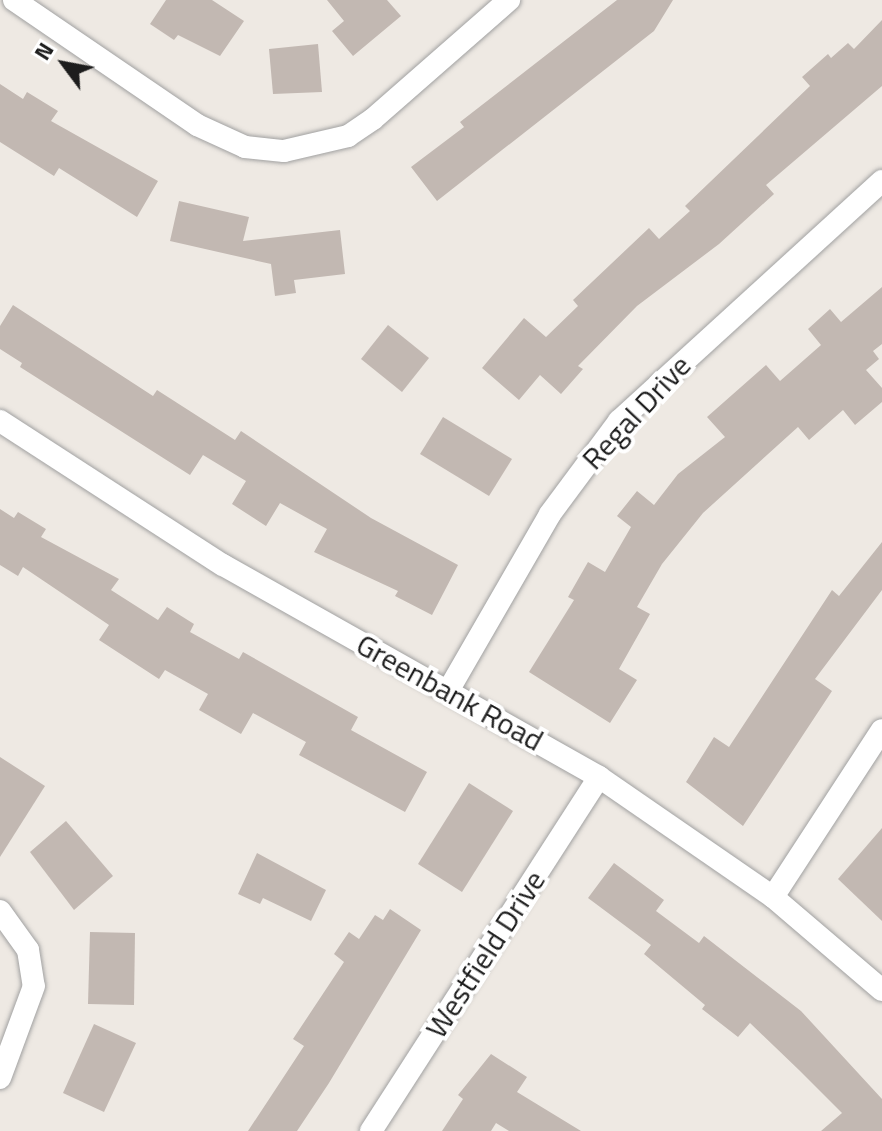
<!DOCTYPE html>
<style>
body{margin:0}
#map{position:relative;width:882px;height:1131px;overflow:hidden;background:#eee9e3;font-family:"Titillium Web",sans-serif}
div>[style]{position:absolute}
.building>*{inset:0;background:#c2b8b2}
.roads{filter:drop-shadow(0 0 2px #a1a1a1) drop-shadow(0 0 2px #a1a1a1)}
.minor>*{height:22px;margin:-11px;padding:0 11px;transform-origin:11px;border-radius:11px;background:#fff}
span{translate:-50% -50%;white-space:nowrap;text-align:center;line-height:1.15;-webkit-text-stroke:8px #fff;paint-order:stroke}
.street-label{font-size:30px;color:#1d1d1d}
.north{position:absolute;left:24px;top:24px;width:80px;height:80px;-webkit-text-stroke:6px #fff;paint-order:stroke;rotate:302deg;font-size:22px;font-weight:700;line-height:32px;text-align:center;color:#1d1d1d}
.north::after{content:'';display:block;margin:auto;width:28px;height:36px;background:#1d1d1d;clip-path:polygon(50% 0,100% 100%,50% 72%,0 100%)}
</style>
<div id="map">
<div class="building">
<div style="clip-path:polygon(166px 0,212px 0,244px 21px,220px 56px,178px 35px,174px 40px,150px 24px)"></div>
<div style="clip-path:polygon(327px 0,387px 0,401px 16px,353px 56px,332px 31px,344px 21px)"></div>
<div style="clip-path:polygon(617px 0,673px 0,654px 31px,437px 201px,411px 167px,464px 127px,460px 122px)"></div>
<div style="clip-path:polygon(882px 20px,882px 86px,766px 185px,774px 194px,719px 244px,637px 306px,578px 366px,583px 369px,561px 394px,540px 375px,519px 400px,482px 368px,524px 318px,546px 337px,578px 306px,573px 300px,649px 228px,659px 239px,690px 211px,685px 206px,810px 86px,802px 77px,828px 54px,831px 58px,848px 43px,854px 49px)"></div>
<div style="clip-path:polygon(318px 44px,322px 92px,273px 94px,269px 49px)"></div>
<div style="clip-path:polygon(0 84px,23px 99px,27px 92px,58px 111px,51px 121px,158px 181px,137px 217px,59px 168px,54px 176px,0 142px)"></div>
<div style="clip-path:polygon(179px 201px,249px 217px,243px 241px,340px 230px,345px 274px,294px 280px,296px 293px,275px 296px,271px 264px,170px 241px)"></div>
<div style="clip-path:polygon(882px 287px,882px 344px,873px 351px,879px 359px,866px 370px,882px 388px,882px 402px,855px 425px,843px 410px,809px 440px,798px 427px,703px 513px,662px 564px,637px 607px,650px 614px,619px 669px,637px 680px,610px 723px,529px 672px,574px 600px,568px 597px,588px 562px,605px 572px,631px 527px,617px 516px,637px 491px,654px 505px,678px 474px,725px 437px,707px 417px,766px 365px,780px 381px,821px 345px,808px 329px,830px 309px,841px 322px)"></div>
<div style="clip-path:polygon(13px 305px,153px 396px,157px 390px,235px 440px,241px 431px,371px 518px,458px 565px,432px 615px,395px 596px,398px 591px,314px 552px,327px 529px,280px 503px,266px 526px,232px 504px,246px 481px,203px 455px,190px 475px,20px 367px,22px 363px,0 349px,0 326px)"></div>
<div style="clip-path:polygon(388px 325px,429px 358px,402px 392px,361px 359px)"></div>
<div style="clip-path:polygon(443px 417px,512px 459px,489px 496px,420px 454px)"></div>
<div style="clip-path:polygon(0 509px,14px 518px,18px 512px,46px 529px,41px 537px,119px 579px,111px 590px,158px 620px,167px 607px,194px 624px,190px 632px,239px 659px,243px 652px,358px 717px,351px 730px,427px 772px,405px 812px,299px 755px,306px 742px,253px 713px,241px 734px,199px 710px,208px 694px,165px 670px,159px 679px,99px 640px,109px 625px,23px 567px,18px 576px,0 565px)"></div>
<div style="clip-path:polygon(882px 542px,882px 590px,815px 679px,832px 691px,743px 826px,686px 782px,714px 737px,729px 747px,832px 590px,839px 596px)"></div>
<div style="clip-path:polygon(0 757px,45px 786px,0 857px)"></div>
<div style="clip-path:polygon(469px 783px,513px 811px,462px 892px,418px 864px)"></div>
<div style="clip-path:polygon(66px 821px,113px 876px,74px 910px,30px 852px)"></div>
<div style="clip-path:polygon(882px 828px,882px 921px,838px 879px)"></div>
<div style="clip-path:polygon(257px 853px,326px 890px,311px 921px,263px 898px,260px 904px,238px 894px)"></div>
<div style="clip-path:polygon(614px 863px,664px 900px,656px 911px,699px 943px,704px 936px,801px 1011px,882px 1099px,882px 1131px,821px 1131px,842px 1113px,799px 1070px,750px 1023px,738px 1037px,702px 1009px,705px 1005px,644px 954px,651px 945px,588px 898px)"></div>
<div style="clip-path:polygon(390px 909px,421px 930px,329px 1083px,297px 1131px,248px 1131px,304px 1046px,293px 1039px,344px 962px,334px 954px,349px 932px,359px 939px,375px 915px,383px 920px)"></div>
<div style="clip-path:polygon(90px 932px,135px 933px,134px 1005px,88px 1004px)"></div>
<div style="clip-path:polygon(94px 1024px,136px 1043px,104px 1112px,63px 1093px)"></div>
<div style="clip-path:polygon(491px 1054px,527px 1077px,517px 1092px,581px 1131px,509px 1131px,496px 1123px,491px 1131px,442px 1131px,463px 1099px,458px 1095px)"></div>
</div>
<div class="roads">
<div class="minor">
<div style="left:14px;top:0;width:222px;rotate:34.3deg"></div>
<div style="left:197px;top:125px;width:53px;rotate:24.6deg"></div>
<div style="left:245px;top:147px;width:39px;rotate:6deg"></div>
<div style="left:284px;top:151px;width:66px;rotate:-13.2deg"></div>
<div style="left:348px;top:136px;width:30px;rotate:-34deg"></div>
<div style="left:373px;top:119px;width:181px;rotate:-41.2deg"></div>
<div style="left:0;top:421px;width:265px;rotate:32.9deg"></div>
<div style="left:223px;top:565px;width:432px;rotate:29.4deg"></div>
<div style="left:599px;top:777px;width:211px;rotate:34.6deg"></div>
<div style="left:773px;top:897px;width:143px;rotate:40.5deg"></div>
<div style="left:448px;top:691px;width:204px;rotate:-60deg"></div>
<div style="left:550px;top:514px;width:116px;rotate:-53.4deg"></div>
<div style="left:619px;top:421px;width:356px;rotate:-42.4deg"></div>
<div style="left:773px;top:897px;width:199px;rotate:-56.9deg"></div>
<div style="left:0;top:911px;width:48px;rotate:54.3deg"></div>
<div style="left:28px;top:950px;width:36px;rotate:81deg"></div>
<div style="left:34px;top:986px;width:98px;rotate:110.3deg"></div>
<div style="left:371px;top:1131px;width:421px;rotate:-57.2deg"></div>
</div>
</div>
<div class="street-label">
<span style="left:636px;top:412px;rotate:-47deg">Regal Drive</span>
<span style="left:450px;top:692px;rotate:29deg">Greenbank Road</span>
<span style="left:485px;top:954px;rotate:-57deg">Westfield Drive</span>
</div>
<div class="north">N</div>
</div>
